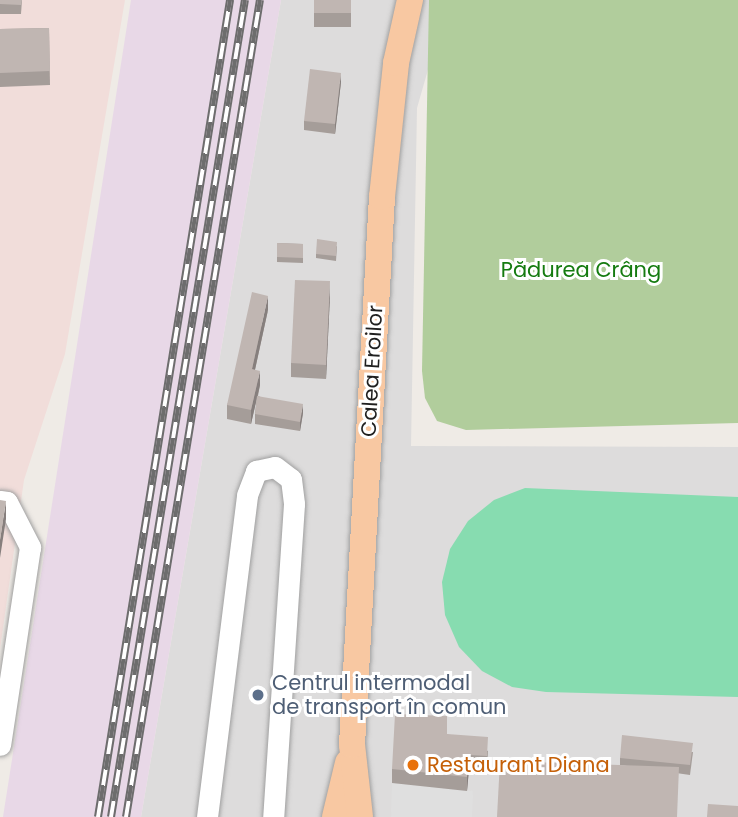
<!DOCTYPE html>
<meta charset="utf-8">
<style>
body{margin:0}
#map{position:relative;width:738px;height:817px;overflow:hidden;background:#efebe6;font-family:Poppins,sans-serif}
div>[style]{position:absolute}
.residential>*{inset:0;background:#dddcdc}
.industrial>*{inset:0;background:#e8d8e7}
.military>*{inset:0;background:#f1ddda}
.forest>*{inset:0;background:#b1cd9c}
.pitch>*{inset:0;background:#87dcb0}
.parking>*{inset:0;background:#dfdfdf}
.roads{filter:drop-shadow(0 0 2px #a0a0a0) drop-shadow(0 0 2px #a0a0a0)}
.minor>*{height:21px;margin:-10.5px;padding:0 10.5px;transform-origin:10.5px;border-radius:10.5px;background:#fff}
.major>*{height:26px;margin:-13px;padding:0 13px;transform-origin:13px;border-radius:13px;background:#f8c8a2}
.rail>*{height:8px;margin-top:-4px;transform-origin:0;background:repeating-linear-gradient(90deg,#fff 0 16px,#6d6d6d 0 32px);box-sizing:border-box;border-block:2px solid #6d6d6d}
.wall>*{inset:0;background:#a59d99}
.shaded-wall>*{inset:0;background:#867f7d}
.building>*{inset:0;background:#c0b6b2}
.dots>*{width:19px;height:19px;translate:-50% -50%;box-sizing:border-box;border:4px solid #fff;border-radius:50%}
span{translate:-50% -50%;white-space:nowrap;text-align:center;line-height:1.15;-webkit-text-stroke:6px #fff;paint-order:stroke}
.park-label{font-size:21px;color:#157b10}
.street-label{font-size:21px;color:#1f1f1f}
.service-label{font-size:21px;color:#4e5e75}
.left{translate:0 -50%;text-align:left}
.food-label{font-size:21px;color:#c56008}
</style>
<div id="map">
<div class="residential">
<div style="clip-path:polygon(281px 0,448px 0,417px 108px,411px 446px,738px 447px,738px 817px,141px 817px)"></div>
</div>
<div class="industrial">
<div style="clip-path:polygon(131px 0,281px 0,141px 817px,3px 817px)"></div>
</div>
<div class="military">
<div style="clip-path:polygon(0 0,125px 0,65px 354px,24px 480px,0 649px)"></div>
</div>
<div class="forest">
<div style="clip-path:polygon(429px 0,738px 0,738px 423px,466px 430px,437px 421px,425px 398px,422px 371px)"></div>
</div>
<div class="pitch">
<div style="clip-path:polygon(525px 488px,738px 497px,738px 697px,546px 692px,512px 687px,482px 671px,459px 647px,445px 615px,442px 582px,450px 549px,468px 521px,494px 500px)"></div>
</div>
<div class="parking">
<div style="clip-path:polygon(392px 783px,473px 791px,472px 817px,391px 817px)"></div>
</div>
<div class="roads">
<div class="minor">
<div style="left:0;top:501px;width:7px;rotate:8deg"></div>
<div style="left:7px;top:502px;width:51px;rotate:62.9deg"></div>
<div style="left:30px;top:547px;width:200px;rotate:98.6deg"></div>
<div style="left:207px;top:817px;width:324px;rotate:-82.9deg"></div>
<div style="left:247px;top:495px;width:26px;rotate:-69deg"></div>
<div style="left:256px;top:471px;width:19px;rotate:-12deg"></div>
<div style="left:275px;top:467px;width:20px;rotate:37deg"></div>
<div style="left:291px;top:479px;width:25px;rotate:83deg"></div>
<div style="left:294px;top:504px;width:314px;rotate:93.8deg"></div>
</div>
<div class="major">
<div style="left:335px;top:817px;width:56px;rotate:-76.5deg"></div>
<div style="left:360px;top:817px;width:72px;rotate:-96.3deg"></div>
<div style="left:352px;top:745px;width:549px;rotate:-86.87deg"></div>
<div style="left:382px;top:197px;width:135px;rotate:-84deg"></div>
<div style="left:396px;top:63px;width:65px;rotate:-77.5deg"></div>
</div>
</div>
<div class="rail">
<div style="left:98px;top:817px;width:828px;rotate:-80.82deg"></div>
<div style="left:111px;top:817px;width:828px;rotate:-80.69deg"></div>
<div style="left:126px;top:817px;width:828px;rotate:-80.69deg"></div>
</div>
<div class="wall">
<div style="clip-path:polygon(0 0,22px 0,21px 14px,0 14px)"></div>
<div style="clip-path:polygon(314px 0,351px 0,351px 27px,314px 27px)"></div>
<div style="clip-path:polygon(49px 28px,50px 85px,0 87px,0 29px)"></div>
<div style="clip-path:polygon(341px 82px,335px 134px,304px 130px,304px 121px)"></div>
<div style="clip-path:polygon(277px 243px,303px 244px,303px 263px,277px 262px)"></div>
<div style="clip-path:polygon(337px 246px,336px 261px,316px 258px,316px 254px)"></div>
<div style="clip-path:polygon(330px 295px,326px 379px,291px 377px,291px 363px)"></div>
<div style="clip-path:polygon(268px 310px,255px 370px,260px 385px,258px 396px,303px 413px,300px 431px,255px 424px,255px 414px,257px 397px,251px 424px,227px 419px,227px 405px)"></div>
<div style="clip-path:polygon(447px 734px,488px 751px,487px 770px,469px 769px,467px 791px,392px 783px,392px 769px)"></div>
<div style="clip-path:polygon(693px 752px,690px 775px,620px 765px,620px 758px)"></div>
</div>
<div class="shaded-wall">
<div style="clip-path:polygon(341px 73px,341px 82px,335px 134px,335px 124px)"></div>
<div style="clip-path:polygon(330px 281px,330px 295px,326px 379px,326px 365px)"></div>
<div style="clip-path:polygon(268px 296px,268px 310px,252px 383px,252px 369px)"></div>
<div style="clip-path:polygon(260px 371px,260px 385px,251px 424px,251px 410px)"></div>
<div style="clip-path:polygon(303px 404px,303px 413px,300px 431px,300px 422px)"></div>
<div style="clip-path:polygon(6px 501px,6px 519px,0 558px,0 540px)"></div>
<div style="clip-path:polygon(469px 755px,469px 769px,467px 791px,467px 777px)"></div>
</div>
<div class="building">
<div style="clip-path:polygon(0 0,22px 0,21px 5px,0 4px)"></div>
<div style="clip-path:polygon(314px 0,351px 0,351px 13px,314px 13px)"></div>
<div style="clip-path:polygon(49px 28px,50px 71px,0 73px,0 29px)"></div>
<div style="clip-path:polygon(310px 69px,341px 73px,335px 124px,304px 121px)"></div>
<div style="clip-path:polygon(317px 239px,337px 242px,336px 256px,316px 254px)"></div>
<div style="clip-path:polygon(277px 243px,303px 244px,303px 258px,277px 257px)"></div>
<div style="clip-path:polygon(295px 280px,330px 281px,326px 365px,291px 363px)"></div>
<div style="clip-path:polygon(252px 292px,268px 296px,252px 369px,260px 371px,251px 410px,227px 405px)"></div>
<div style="clip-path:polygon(257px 396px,303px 404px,300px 422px,255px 414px)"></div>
<div style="clip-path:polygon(0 500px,6px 501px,0 540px)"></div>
<div style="clip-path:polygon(395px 714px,447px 716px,447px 734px,488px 737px,487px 756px,469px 755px,467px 777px,392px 769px)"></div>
<div style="clip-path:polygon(622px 735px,693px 743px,690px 765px,620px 758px)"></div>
<div style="clip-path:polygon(500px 761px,679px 767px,677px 817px,497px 817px)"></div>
<div style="clip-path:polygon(708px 804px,738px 806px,738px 817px,707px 817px)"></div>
</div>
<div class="dots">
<div style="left:258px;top:695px;background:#5c6f8a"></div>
<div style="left:413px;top:765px;background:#e8710a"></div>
</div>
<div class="park-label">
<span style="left:581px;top:270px">Pădurea Crâng</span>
</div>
<div class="street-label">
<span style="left:372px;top:371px;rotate:-87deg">Calea Eroilor</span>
</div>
<div class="service-label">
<span class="left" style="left:272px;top:695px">Centrul intermodal<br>de transport în comun</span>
</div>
<div class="food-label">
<span class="left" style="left:427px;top:765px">Restaurant Diana</span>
</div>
</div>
